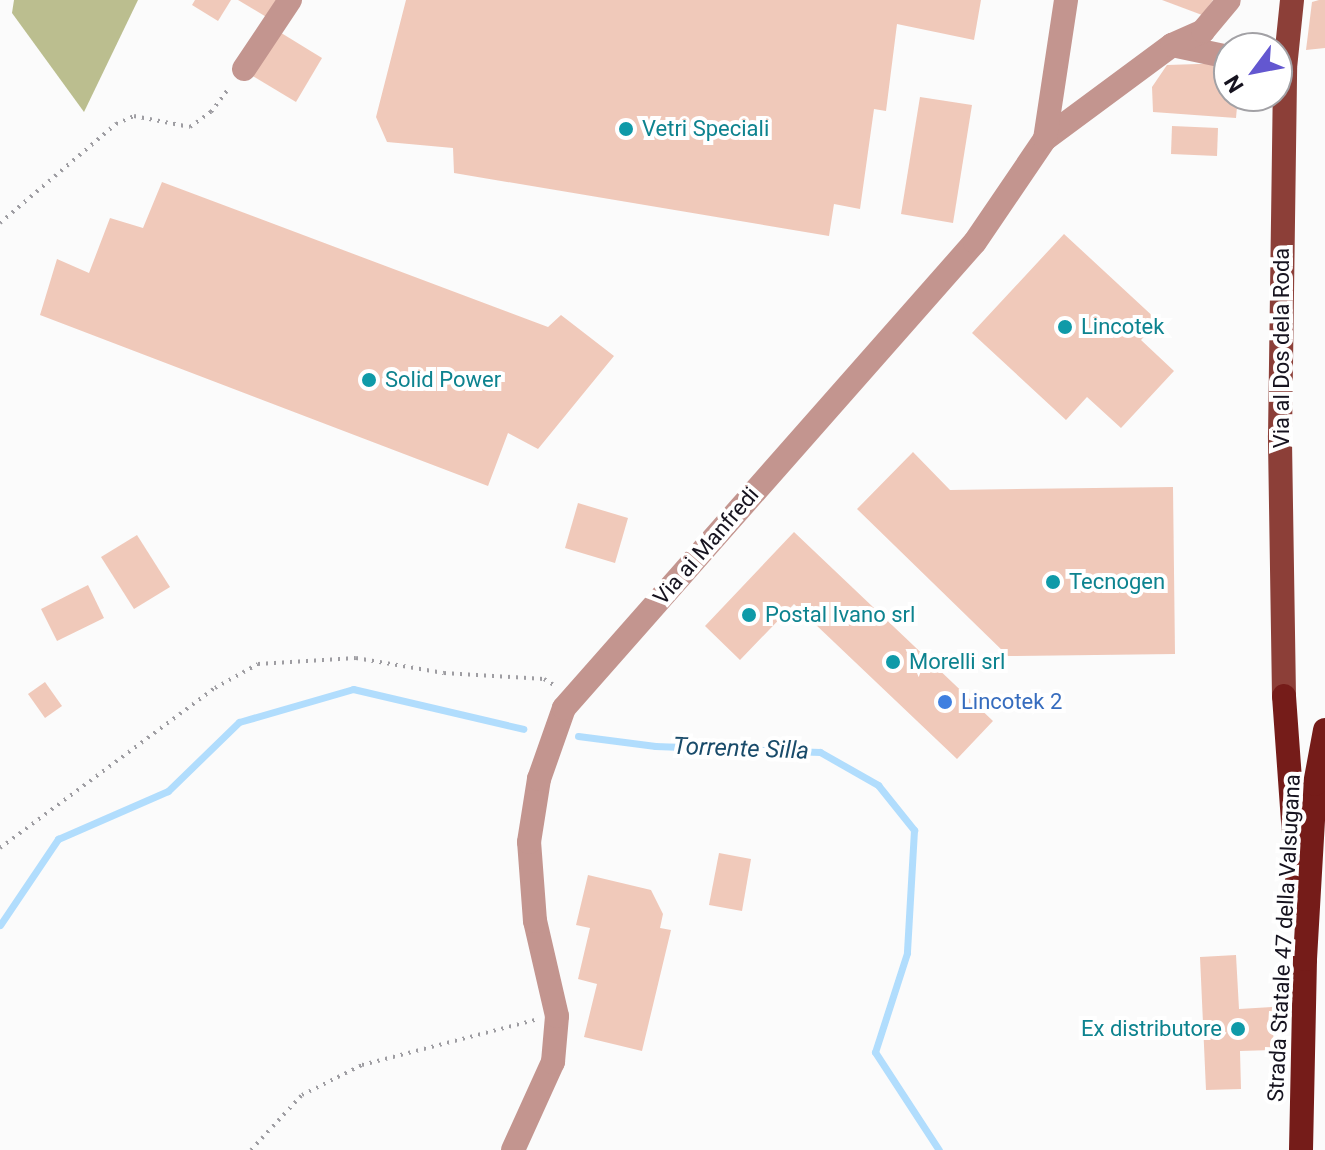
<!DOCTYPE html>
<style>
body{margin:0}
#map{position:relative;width:1325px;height:1150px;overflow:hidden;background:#fbfbfb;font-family:Roboto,sans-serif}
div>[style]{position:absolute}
.forest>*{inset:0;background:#bbbe8f}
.stream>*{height:7px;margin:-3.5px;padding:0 3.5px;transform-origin:3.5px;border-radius:3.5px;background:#b1ddfd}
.building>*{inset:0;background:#f0c9ba}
.path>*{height:4px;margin-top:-2px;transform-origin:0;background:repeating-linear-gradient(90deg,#9e9da2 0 2px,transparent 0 8px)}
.minor>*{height:24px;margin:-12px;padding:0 12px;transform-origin:12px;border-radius:12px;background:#c3958f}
.major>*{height:24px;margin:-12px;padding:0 12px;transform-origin:12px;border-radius:12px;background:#8c3f38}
.highway>*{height:24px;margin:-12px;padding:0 12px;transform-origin:12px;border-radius:12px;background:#751c19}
.dots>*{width:22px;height:22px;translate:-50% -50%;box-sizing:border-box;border:4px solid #fff;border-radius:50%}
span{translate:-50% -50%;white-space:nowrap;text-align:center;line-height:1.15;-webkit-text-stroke:8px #fff;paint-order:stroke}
.culture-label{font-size:22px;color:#0d838f}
.left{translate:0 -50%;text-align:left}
.right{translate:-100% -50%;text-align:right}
.street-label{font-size:22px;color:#16131f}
.shop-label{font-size:22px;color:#366cbe}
.water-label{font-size:24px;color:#194b6a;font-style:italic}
.north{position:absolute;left:1213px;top:32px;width:80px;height:80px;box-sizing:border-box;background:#fff;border:2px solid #a2a1a5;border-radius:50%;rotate:238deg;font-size:22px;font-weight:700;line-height:32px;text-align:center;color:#16131f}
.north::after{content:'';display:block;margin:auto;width:28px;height:36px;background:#6357d0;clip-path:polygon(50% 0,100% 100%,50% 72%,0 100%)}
</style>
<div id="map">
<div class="forest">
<div style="clip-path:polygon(14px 0,138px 0,84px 112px,12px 13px)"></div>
</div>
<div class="stream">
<div style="left:578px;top:736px;width:78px;rotate:7.4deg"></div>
<div style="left:655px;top:746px;width:165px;rotate:2.1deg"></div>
<div style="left:820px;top:752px;width:67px;rotate:29.6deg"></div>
<div style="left:878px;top:785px;width:58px;rotate:51.3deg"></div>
<div style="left:914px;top:830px;width:123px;rotate:93.3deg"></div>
<div style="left:907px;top:953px;width:104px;rotate:107.9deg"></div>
<div style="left:875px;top:1052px;width:117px;rotate:56.9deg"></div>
<div style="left:0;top:925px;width:104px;rotate:-56deg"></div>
<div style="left:58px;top:839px;width:120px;rotate:-23.6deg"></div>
<div style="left:168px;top:791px;width:99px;rotate:-44.2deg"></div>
<div style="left:239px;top:722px;width:119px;rotate:-16.1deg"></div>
<div style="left:353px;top:689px;width:175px;rotate:13.2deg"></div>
</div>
<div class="building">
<div style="clip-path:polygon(195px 0,231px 0,218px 21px,192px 5px)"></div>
<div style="clip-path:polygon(238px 0,278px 0,268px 18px)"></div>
<div style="clip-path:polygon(406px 0,981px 0,974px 40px,897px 24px,886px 111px,874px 109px,860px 209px,834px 204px,829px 236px,454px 173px,453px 148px,387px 142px,376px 117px)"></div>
<div style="clip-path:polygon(1162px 0,1213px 0,1202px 15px)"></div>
<div style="clip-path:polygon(1319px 0,1325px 0,1325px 48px,1306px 50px,1312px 2px)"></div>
<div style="clip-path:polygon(278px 31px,322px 58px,296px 102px,251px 75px)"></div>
<div style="clip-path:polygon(1229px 63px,1229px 96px,1238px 96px,1236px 118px,1153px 112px,1152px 87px,1167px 65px)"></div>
<div style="clip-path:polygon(920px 97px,972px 105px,953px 223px,901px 214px)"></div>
<div style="clip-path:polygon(1172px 126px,1218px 128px,1217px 156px,1171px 154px)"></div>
<div style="clip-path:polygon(162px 182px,548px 327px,561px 315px,614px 356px,538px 449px,508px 433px,488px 486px,40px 315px,57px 259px,89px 273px,110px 218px,143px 228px)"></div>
<div style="clip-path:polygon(1064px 234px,1158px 321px,1141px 340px,1174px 371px,1121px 428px,1087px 397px,1066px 420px,972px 333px)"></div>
<div style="clip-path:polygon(913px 452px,950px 490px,1173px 487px,1175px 654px,1008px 656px,857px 509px)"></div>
<div style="clip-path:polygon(578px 503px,628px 518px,615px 563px,565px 548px)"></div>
<div style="clip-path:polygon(794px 532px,993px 721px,957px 759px,794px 604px,740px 660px,705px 626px)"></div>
<div style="clip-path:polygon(137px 535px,170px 587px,134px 609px,101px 557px)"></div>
<div style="clip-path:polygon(88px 585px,104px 618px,57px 641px,41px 609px)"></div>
<div style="clip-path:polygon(45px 682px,62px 706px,45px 718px,28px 694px)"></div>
<div style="clip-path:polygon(719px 853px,751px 859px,742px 911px,709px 905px)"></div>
<div style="clip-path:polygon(588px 875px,651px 890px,663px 914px,660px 928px,671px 930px,642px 1051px,584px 1037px,597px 984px,578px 979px,590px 928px,576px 925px)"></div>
<div style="clip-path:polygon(1236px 955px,1239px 1009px,1272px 1007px,1274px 1050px,1240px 1051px,1241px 1089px,1206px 1090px,1200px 957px)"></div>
</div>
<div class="path">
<div style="left:0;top:223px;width:153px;rotate:-40.5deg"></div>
<div style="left:116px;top:124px;width:20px;rotate:-24deg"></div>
<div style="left:134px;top:116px;width:57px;rotate:11.1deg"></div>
<div style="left:190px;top:127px;width:26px;rotate:-36deg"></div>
<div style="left:211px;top:112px;width:30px;rotate:-53deg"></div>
<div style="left:0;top:848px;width:268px;rotate:-36.7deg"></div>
<div style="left:215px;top:688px;width:49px;rotate:-29.2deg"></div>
<div style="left:258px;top:664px;width:98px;rotate:-3.5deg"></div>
<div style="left:356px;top:658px;width:89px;rotate:9.7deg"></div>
<div style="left:444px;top:673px;width:100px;rotate:3.4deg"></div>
<div style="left:544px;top:679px;width:12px;rotate:31deg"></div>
<div style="left:251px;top:1150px;width:75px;rotate:-47.2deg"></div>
<div style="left:302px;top:1095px;width:67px;rotate:-26.6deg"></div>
<div style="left:362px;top:1065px;width:179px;rotate:-14.6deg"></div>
</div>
<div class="minor">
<div style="left:1172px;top:45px;width:58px;rotate:11.9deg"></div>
<div style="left:244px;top:69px;width:83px;rotate:-56.3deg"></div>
<div style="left:1045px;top:139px;width:158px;rotate:-36.5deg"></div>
<div style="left:1172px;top:45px;width:34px;rotate:-24deg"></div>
<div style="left:1203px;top:31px;width:40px;rotate:-50deg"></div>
<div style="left:513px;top:1150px;width:97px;rotate:-65.6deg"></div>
<div style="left:553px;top:1062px;width:46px;rotate:-85deg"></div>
<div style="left:557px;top:1016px;width:98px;rotate:-103deg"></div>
<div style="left:535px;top:921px;width:79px;rotate:-94.3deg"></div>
<div style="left:529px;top:842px;width:64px;rotate:-81deg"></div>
<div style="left:539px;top:779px;width:75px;rotate:-70.6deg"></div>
<div style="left:564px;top:708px;width:621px;rotate:-48.59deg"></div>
<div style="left:975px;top:242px;width:125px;rotate:-55.8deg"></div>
<div style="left:1045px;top:139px;width:141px;rotate:-81.4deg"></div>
</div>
<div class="major">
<div style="left:1284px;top:696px;width:260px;rotate:-90.9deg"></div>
<div style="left:1280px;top:436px;width:368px;rotate:-89.2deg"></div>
<div style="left:1285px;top:68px;width:68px;rotate:-84.1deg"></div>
</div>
<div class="highway">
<div style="left:1284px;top:696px;width:194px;rotate:85.9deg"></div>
<div style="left:1301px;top:1150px;width:191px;rotate:-88.8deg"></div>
<div style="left:1305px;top:959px;width:175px;rotate:-86.7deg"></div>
<div style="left:1315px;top:784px;width:55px;rotate:-79.5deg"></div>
</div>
<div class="dots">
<div style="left:626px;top:129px;background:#0f9aa8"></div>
<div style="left:1065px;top:327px;background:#0f9aa8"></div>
<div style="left:369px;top:380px;background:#0f9aa8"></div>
<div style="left:1053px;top:582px;background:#0f9aa8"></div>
<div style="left:749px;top:615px;background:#0f9aa8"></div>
<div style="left:893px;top:662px;background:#0f9aa8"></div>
<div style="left:945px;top:702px;background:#3f7fe0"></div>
<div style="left:1238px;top:1029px;background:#0f9aa8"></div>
</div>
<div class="culture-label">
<span class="left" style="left:642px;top:129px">Vetri Speciali</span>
<span class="left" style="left:1081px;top:327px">Lincotek</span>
<span class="left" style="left:385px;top:380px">Solid Power</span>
<span class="left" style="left:1069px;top:582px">Tecnogen</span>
<span class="left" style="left:765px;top:615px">Postal Ivano srl</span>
<span class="left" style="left:909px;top:662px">Morelli srl</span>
<span class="right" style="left:1222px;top:1029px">Ex distributore</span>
</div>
<div class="street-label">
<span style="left:1282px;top:348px;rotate:-90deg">Via al Dos dela Roda</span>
<span style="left:706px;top:546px;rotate:-49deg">Via ai Manfredi</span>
<span style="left:1284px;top:938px;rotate:-87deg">Strada Statale 47 della Valsugana</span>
</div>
<div class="shop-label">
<span class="left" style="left:961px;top:702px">Lincotek 2</span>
</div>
<div class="water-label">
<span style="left:741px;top:749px;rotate:2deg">Torrente Silla</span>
</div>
<div class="north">N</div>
</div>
